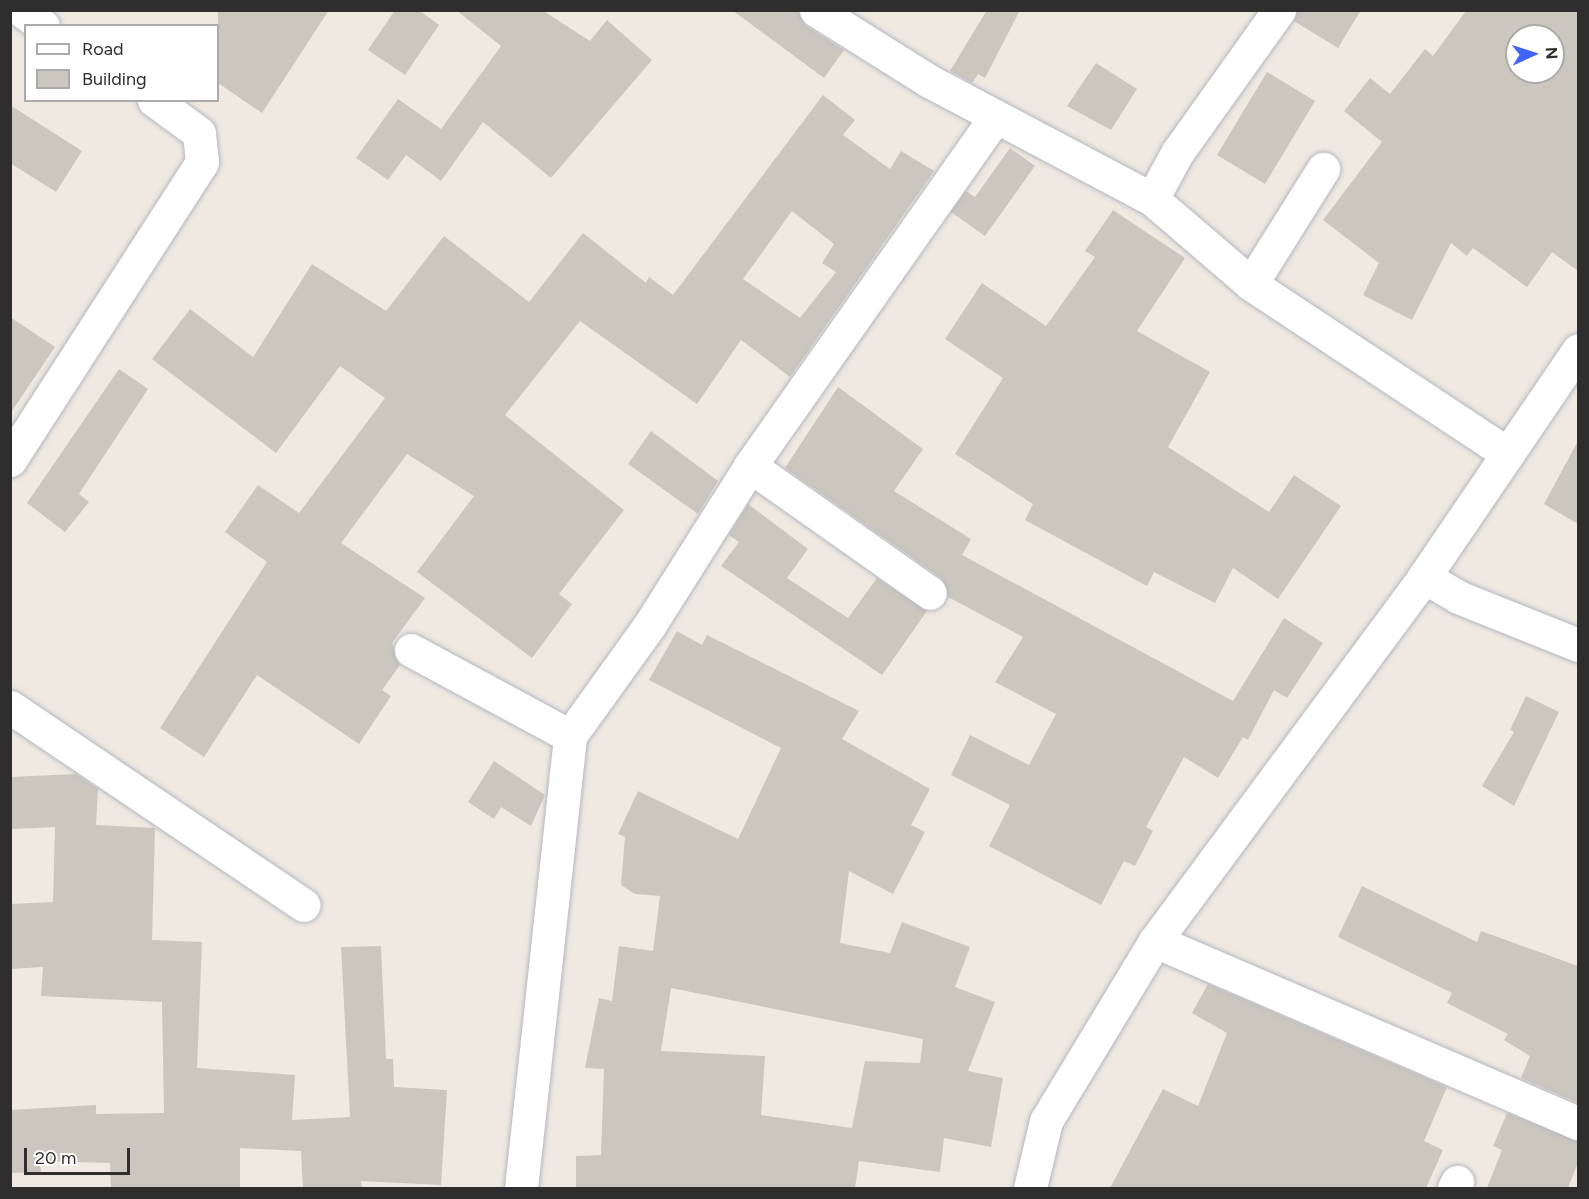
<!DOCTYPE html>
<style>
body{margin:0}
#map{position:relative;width:1589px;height:1199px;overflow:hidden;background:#efe9e1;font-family:Figtree,sans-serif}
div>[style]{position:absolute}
.building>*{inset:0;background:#cbc7bf}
.roads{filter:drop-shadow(0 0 2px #b4b7c1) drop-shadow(0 0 2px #b4b7c1)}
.minor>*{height:33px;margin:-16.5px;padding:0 16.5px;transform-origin:16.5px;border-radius:16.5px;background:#fff}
span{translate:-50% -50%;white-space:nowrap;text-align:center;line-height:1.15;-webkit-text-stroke:4.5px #fff;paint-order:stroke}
.frame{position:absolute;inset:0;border:12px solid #2e2e2e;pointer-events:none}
.legend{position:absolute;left:24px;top:24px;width:195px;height:78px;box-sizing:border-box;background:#fff;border:2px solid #ababab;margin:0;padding:8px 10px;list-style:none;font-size:18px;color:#2e2e2e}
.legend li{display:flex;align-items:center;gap:12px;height:30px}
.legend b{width:30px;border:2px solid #ababab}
.north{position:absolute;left:1505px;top:24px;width:60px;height:60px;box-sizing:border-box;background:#fff;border:2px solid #ababab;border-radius:50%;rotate:87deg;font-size:16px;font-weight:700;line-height:24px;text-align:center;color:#2e2e2e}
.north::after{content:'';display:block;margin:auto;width:21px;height:27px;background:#4264fb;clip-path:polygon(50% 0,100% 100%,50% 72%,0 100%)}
.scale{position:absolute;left:24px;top:1148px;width:106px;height:27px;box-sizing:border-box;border:3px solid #2e2e2e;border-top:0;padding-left:8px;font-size:18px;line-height:21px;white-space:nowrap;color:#2e2e2e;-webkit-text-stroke:4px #fff;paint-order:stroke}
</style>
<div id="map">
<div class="building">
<div style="clip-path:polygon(218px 10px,329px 10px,262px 113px,218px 83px)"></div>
<div style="clip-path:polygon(395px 10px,419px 10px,439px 25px,405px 75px,368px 50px)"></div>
<div style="clip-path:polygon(456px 10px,542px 10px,590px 41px,607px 20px,652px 60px,551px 178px,483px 122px,441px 181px,406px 155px,388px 180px,356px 158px,398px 99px,441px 129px,501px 46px)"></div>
<div style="clip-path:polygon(732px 10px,797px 10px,806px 26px,844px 50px,824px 78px)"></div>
<div style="clip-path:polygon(987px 10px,1020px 10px,985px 78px,978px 74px,972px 83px,950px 71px)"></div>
<div style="clip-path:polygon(1298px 10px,1361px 10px,1338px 48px,1294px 21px)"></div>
<div style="clip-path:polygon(evenodd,1578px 10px,1578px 271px,1552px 252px,1527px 287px,1473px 248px,1467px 256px,1451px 243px,1412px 320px,1363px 295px,1379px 263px,1323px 220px,1382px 142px,1344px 111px,1370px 78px,1390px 94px,1425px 49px,1433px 56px,1466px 11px,1578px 10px,1517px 36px,1553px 36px,1553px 72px,1517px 72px,1517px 36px)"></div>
<div style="clip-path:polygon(1096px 63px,1137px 89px,1111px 130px,1067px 106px)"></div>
<div style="clip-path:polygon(1267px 72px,1315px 101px,1265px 184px,1217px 155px)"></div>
<div style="clip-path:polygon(evenodd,823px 95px,855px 120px,843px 135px,890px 169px,901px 151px,934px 171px,790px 377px,741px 340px,697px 404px,580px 321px,505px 415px,624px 510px,559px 594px,572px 604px,532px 658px,417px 572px,474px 496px,407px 454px,341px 543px,425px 598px,392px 643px,400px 665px,382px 690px,391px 696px,359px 744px,257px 675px,204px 757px,160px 728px,267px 562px,225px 532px,258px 485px,299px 513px,385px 398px,340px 366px,276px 453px,152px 359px,190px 309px,253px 357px,312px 264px,386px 311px,444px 236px,529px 302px,583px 233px,646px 283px,649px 277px,673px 295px,823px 95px,792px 211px,834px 244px,822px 263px,836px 272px,800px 318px,743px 279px,792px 211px)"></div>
<div style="clip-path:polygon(10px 105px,82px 151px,56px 192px,10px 163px)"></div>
<div style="clip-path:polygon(1010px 148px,1035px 166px,985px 236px,951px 212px,966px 191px,975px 197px)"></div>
<div style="clip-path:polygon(1113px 210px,1185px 258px,1137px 331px,1210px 372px,1168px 447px,1269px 512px,1294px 475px,1341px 506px,1278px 599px,1233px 568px,1215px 603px,1154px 572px,1147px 586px,1025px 520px,1033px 504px,955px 454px,1003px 378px,945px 339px,982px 283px,1046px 326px,1095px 257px,1085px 251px)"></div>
<div style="clip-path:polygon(10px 317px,55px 347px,10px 414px)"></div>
<div style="clip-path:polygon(119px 369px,148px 389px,79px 494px,89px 502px,65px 532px,27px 503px)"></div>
<div style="clip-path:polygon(838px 387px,923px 449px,894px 491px,971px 539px,962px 555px,1233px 701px,1284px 618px,1323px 643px,1287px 698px,1274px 690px,1248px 740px,1243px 737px,1218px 778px,1184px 757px,1146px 827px,1153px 831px,1135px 866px,1124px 861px,1101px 905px,989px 846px,1010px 805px,951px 775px,970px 735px,1029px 765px,1056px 714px,995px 682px,1023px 637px,948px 597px,941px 578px,785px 468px)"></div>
<div style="clip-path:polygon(651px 431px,718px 481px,698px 514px,628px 464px)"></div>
<div style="clip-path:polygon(1578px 441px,1578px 524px,1544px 504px)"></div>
<div style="clip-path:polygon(748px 504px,808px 549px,787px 578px,848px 618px,877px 578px,927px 611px,882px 675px,721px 566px,739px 542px,729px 535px)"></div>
<div style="clip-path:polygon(evenodd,677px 631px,702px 645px,707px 635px,859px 711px,842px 739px,930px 789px,911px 825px,925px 832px,893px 894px,849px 871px,840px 943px,890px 953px,902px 922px,970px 947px,955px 987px,995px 1002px,968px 1071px,1003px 1078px,991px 1147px,944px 1138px,940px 1172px,859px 1161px,855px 1188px,576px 1188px,576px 1156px,601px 1155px,604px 1069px,585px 1068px,599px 998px,612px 1001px,619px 946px,653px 951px,660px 896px,635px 894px,621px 885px,625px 837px,618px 834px,638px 791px,738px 839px,781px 748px,649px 680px,677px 631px,671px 988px,923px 1039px,920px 1063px,865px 1061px,852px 1128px,761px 1115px,765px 1056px,661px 1051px,671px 988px)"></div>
<div style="clip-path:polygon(1526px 696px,1559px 712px,1514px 806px,1482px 786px,1514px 732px,1510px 730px)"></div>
<div style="clip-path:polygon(494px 761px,545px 795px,531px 826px,501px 807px,494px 819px,468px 802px)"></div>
<div style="clip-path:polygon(76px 774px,98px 789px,96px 825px,155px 828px,152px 940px,202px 942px,197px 1068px,295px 1075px,292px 1120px,350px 1117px,341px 947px,381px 946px,386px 1059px,393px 1059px,394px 1087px,447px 1090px,441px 1185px,361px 1181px,362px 1188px,303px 1188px,301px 1151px,240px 1148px,240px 1188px,111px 1188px,110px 1163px,40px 1161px,41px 1172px,10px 1173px,10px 1110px,96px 1105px,96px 1114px,164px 1113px,162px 1002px,41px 996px,43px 967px,10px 969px,10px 904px,53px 902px,55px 827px,10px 829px,10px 777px)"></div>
<div style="clip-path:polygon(1362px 886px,1477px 942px,1481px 931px,1578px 966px,1578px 1103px,1521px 1078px,1530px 1056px,1504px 1040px,1508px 1034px,1447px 1003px,1452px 993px,1338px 937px)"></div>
<div style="clip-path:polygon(1208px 984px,1447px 1087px,1424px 1141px,1443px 1150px,1426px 1188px,1110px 1188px,1163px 1089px,1198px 1106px,1227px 1033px,1192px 1013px)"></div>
<div style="clip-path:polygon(1507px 1113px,1578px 1141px,1578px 1163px,1568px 1188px,1487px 1188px,1502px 1150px,1493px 1146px)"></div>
</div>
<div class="roads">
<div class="minor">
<div style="left:21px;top:10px;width:27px;rotate:36deg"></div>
<div style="left:816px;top:10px;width:133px;rotate:32.1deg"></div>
<div style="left:929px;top:81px;width:252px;rotate:27.9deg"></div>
<div style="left:1152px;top:199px;width:130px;rotate:40.6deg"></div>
<div style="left:1251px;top:284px;width:308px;rotate:33.5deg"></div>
<div style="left:1152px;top:199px;width:52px;rotate:-61.5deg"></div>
<div style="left:1177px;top:153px;width:176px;rotate:-54.5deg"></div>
<div style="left:1251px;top:284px;width:136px;rotate:-57.9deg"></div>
<div style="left:10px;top:460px;width:354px;rotate:-57.2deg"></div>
<div style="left:202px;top:162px;width:29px;rotate:-96deg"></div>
<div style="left:199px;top:133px;width:56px;rotate:-143.7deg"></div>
<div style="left:750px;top:466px;width:220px;rotate:35.2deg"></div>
<div style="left:1424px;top:577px;width:39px;rotate:30deg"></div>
<div style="left:1458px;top:597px;width:129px;rotate:21.8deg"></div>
<div style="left:411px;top:650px;width:181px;rotate:28.4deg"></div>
<div style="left:10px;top:707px;width:354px;rotate:34deg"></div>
<div style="left:1155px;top:941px;width:460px;rotate:23.3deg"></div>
<div style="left:521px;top:1188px;width:455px;rotate:-83.8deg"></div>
<div style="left:570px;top:736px;width:135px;rotate:-54.3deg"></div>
<div style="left:649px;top:626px;width:189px;rotate:-57.7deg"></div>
<div style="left:750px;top:466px;width:426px;rotate:-54.9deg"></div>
<div style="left:1030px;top:1188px;width:69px;rotate:-76.6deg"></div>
<div style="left:1046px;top:1121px;width:210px;rotate:-58.8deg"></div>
<div style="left:1155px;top:941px;width:453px;rotate:-53.5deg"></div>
<div style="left:1424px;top:577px;width:274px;rotate:-55.8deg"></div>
<div style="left:1454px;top:1188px;width:7px;rotate:-63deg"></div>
</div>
</div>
<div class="frame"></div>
<ul class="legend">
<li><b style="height:8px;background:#fff"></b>Road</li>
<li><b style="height:16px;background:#cbc7bf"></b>Building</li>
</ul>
<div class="north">N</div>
<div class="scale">20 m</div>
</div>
